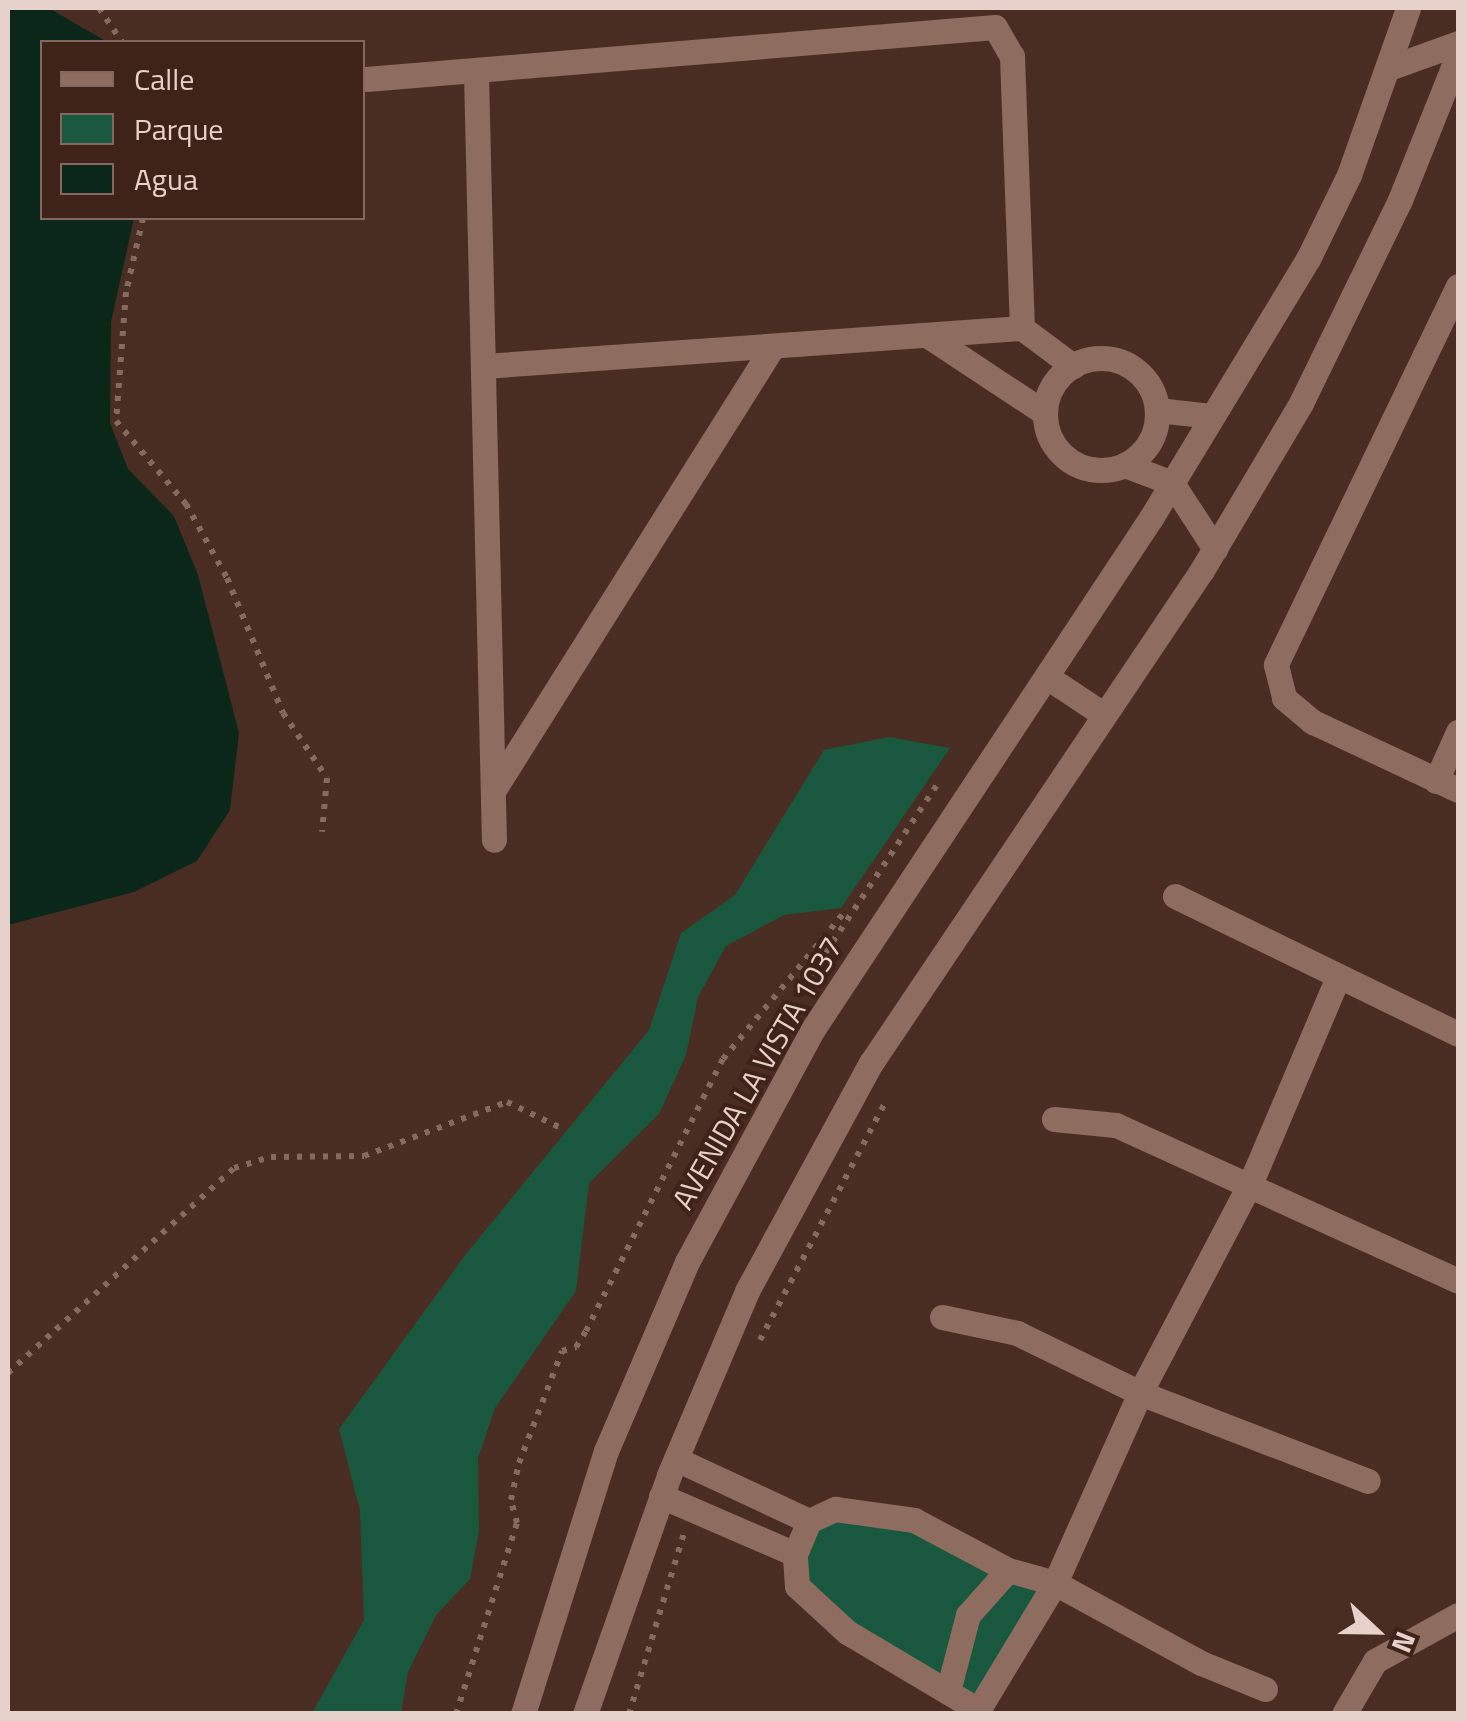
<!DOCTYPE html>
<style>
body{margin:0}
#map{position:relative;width:1466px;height:1721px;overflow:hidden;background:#4a2d22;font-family:"Titillium Web",sans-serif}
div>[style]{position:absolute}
.green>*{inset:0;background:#19583e}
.water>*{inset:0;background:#0a271a}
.path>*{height:6px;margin-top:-3px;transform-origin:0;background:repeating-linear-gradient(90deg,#846a61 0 5px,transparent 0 13px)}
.minor>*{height:25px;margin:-12.5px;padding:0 12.5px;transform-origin:12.5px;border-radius:12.5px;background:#8e6c60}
.minor>.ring{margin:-12.5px;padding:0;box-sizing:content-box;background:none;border:25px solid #8e6c60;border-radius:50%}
span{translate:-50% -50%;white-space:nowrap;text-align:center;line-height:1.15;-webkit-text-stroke:8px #3f2218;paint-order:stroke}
.street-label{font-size:30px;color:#e6d2cb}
.frame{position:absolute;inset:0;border:10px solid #e6d2cb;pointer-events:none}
.legend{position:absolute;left:40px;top:40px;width:325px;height:180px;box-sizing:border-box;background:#3f2218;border:2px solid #826860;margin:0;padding:12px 18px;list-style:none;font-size:30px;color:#e6d2cb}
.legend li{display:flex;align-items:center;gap:20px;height:50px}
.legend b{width:50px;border:2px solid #826860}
.north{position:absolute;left:1326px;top:1581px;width:100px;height:100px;-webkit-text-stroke:8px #3f2218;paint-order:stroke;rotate:112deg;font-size:28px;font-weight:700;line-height:40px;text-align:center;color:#e6d2cb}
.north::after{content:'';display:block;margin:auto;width:35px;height:45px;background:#e6d2cb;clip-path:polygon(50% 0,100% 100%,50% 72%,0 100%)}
</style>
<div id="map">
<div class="green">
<div style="clip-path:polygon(889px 737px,950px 748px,841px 908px,784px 915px,726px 946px,698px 997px,686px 1055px,659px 1114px,589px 1183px,576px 1291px,495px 1408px,478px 1458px,479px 1531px,470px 1579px,436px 1615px,408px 1672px,401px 1713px,312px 1713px,364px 1620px,360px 1510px,339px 1429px,466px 1254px,649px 1030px,681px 933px,735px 895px,824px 750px)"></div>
<div style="clip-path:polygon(914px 1520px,1055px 1583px,978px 1710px,797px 1586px,809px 1521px)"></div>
</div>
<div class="water">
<div style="clip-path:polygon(8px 8px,49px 8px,107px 42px,42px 42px,42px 218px,134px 218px,111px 322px,110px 423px,128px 469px,174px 516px,198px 575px,239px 733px,230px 810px,197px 861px,134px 892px,8px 925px)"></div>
</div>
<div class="path">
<div style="left:99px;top:8px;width:41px;rotate:55.9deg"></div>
<div style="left:143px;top:218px;width:76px;rotate:102.9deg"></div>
<div style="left:126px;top:292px;width:129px;rotate:94.4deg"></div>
<div style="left:116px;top:421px;width:109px;rotate:49.9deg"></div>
<div style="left:186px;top:504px;width:85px;rotate:61deg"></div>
<div style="left:227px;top:578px;width:146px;rotate:67.5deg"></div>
<div style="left:283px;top:713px;width:78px;rotate:55.9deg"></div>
<div style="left:327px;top:778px;width:54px;rotate:95.3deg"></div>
<div style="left:804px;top:985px;width:242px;rotate:-56.4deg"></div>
<div style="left:760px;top:1340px;width:272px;rotate:-62.2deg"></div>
<div style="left:8px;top:1373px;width:305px;rotate:-42.2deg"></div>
<div style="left:234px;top:1168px;width:39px;rotate:-17deg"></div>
<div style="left:271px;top:1157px;width:93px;rotate:-0.6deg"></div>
<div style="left:364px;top:1156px;width:153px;rotate:-20.7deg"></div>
<div style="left:507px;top:1102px;width:60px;rotate:25.7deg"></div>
<div style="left:456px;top:1714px;width:201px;rotate:-72.3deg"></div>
<div style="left:517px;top:1523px;width:24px;rotate:-105deg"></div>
<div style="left:511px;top:1500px;width:38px;rotate:-78deg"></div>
<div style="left:519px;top:1463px;width:120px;rotate:-69deg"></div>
<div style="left:562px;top:1351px;width:15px;rotate:-16deg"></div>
<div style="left:576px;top:1347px;width:19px;rotate:-58deg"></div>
<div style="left:586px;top:1331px;width:305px;rotate:-63.3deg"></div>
<div style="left:723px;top:1059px;width:188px;rotate:-50.4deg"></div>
<div style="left:629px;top:1714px;width:189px;rotate:-73.1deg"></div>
</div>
<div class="minor">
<div style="left:1389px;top:68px;width:73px;rotate:-19.9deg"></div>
<div style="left:476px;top:73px;width:767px;rotate:88.66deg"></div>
<div style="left:366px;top:79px;width:631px;rotate:-4.73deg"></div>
<div style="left:995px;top:27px;width:34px;rotate:60deg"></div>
<div style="left:1012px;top:56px;width:272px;rotate:87.9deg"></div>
<div style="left:1458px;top:286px;width:420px;rotate:115.7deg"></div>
<div style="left:1276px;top:665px;width:34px;rotate:76deg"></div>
<div style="left:1284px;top:698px;width:38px;rotate:40deg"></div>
<div style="left:1313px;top:722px;width:160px;rotate:25.1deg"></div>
<div style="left:930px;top:337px;width:138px;rotate:33.5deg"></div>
<div class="ring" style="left:1045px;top:358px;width:87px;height:87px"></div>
<div style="left:484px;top:366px;width:539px;rotate:-4.04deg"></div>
<div style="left:1022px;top:328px;width:64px;rotate:36.7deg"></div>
<div style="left:1157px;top:410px;width:54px;rotate:6.3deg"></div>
<div style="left:1125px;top:465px;width:50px;rotate:21deg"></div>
<div style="left:1172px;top:483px;width:79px;rotate:56.9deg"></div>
<div style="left:1047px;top:677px;width:67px;rotate:33.5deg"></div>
<div style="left:1436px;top:781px;width:54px;rotate:-65.8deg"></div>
<div style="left:493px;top:791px;width:520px;rotate:-57.81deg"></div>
<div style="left:1175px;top:896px;width:315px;rotate:26deg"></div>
<div style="left:1054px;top:1119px;width:62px;rotate:5.5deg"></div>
<div style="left:1116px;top:1125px;width:376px;rotate:24.5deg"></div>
<div style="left:942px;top:1317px;width:77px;rotate:12deg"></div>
<div style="left:1017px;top:1333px;width:137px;rotate:26deg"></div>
<div style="left:1140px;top:1393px;width:244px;rotate:21.1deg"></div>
<div style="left:676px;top:1459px;width:147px;rotate:25deg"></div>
<div style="left:661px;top:1496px;width:146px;rotate:23.4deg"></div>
<div style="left:835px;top:1509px;width:80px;rotate:7.9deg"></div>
<div style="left:914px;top:1520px;width:106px;rotate:28deg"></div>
<div style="left:1008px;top:1570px;width:49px;rotate:15.5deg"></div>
<div style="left:1055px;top:1583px;width:149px;rotate:121.2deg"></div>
<div style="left:978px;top:1710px;width:152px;rotate:-149.2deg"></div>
<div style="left:847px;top:1632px;width:68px;rotate:-137.4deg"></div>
<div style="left:797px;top:1586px;width:32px;rotate:-94deg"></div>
<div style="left:795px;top:1554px;width:36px;rotate:-67deg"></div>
<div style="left:809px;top:1521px;width:29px;rotate:-25deg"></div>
<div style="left:1265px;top:1689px;width:69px;rotate:-157.9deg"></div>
<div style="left:1201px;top:1663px;width:166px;rotate:-151.3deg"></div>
<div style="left:1055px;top:1583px;width:208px;rotate:-65.9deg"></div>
<div style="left:1140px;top:1393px;width:238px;rotate:-62.3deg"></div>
<div style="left:1251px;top:1182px;width:220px;rotate:-67deg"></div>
<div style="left:948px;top:1691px;width:79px;rotate:-75.3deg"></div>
<div style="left:968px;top:1615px;width:60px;rotate:-48.4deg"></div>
<div style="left:523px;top:1714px;width:276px;rotate:-72.5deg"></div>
<div style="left:606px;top:1451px;width:206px;rotate:-66.8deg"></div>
<div style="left:687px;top:1262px;width:265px;rotate:-61.6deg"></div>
<div style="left:813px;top:1029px;width:613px;rotate:-56.52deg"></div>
<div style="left:1151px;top:518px;width:303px;rotate:-58.8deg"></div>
<div style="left:1308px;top:259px;width:93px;rotate:-64deg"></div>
<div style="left:1349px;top:175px;width:177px;rotate:-70.5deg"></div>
<div style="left:585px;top:1714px;width:253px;rotate:-70.6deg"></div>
<div style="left:669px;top:1475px;width:200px;rotate:-67deg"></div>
<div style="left:747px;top:1291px;width:260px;rotate:-61.5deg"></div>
<div style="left:871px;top:1063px;width:594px;rotate:-56.12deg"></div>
<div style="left:1202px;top:570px;width:194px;rotate:-59.3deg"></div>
<div style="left:1301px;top:403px;width:226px;rotate:-64deg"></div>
<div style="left:1400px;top:200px;width:156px;rotate:-68.2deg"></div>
<div style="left:1344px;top:1714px;width:61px;rotate:-59.7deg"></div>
<div style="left:1375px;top:1661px;width:95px;rotate:-29deg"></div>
</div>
<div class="street-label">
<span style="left:757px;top:1073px;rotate:-60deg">AVENIDA LA VISTA 1037</span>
</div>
<div class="frame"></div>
<ul class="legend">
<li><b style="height:12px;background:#8e6c60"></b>Calle</li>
<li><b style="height:28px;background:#19583e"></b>Parque</li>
<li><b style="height:28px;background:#0a271a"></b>Agua</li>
</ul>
<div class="north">N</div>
</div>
